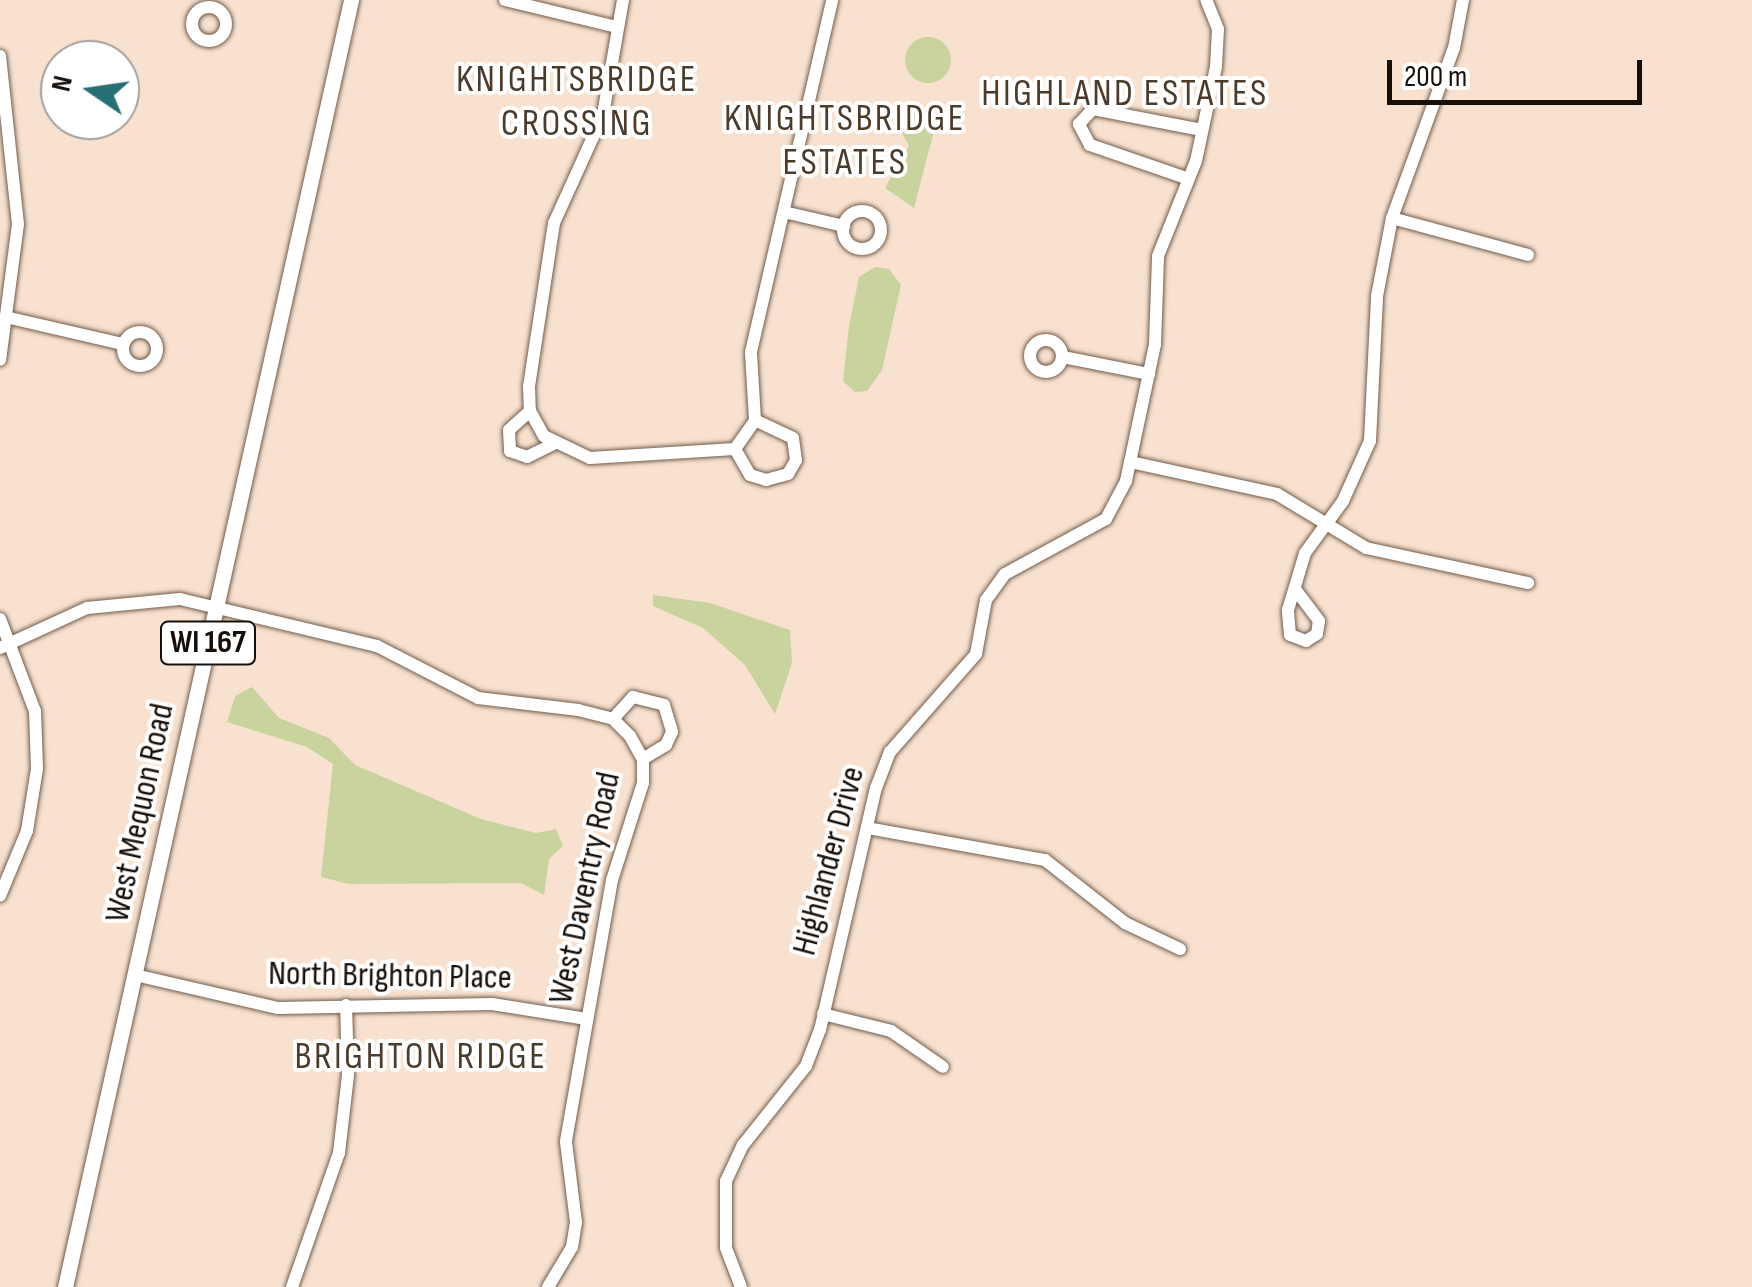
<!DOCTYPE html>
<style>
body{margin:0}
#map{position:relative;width:1752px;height:1287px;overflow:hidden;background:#f8e1ce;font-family:"Sofia Sans Condensed",sans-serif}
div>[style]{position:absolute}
.water>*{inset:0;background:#c8d39d}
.round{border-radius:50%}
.roads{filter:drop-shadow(0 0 2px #715d4d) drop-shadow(0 0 2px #715d4d)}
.minor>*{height:12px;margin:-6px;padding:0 6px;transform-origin:6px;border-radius:6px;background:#fff}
.minor>.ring{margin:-6px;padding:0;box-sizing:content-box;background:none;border:12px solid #fff;border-radius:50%}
.major>*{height:15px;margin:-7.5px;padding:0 7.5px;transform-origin:7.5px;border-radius:7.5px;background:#fff}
span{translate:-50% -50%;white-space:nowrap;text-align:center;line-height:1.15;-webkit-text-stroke:8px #fff;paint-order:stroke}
.shield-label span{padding:2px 8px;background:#fff;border:2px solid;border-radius:8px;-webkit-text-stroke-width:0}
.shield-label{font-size:32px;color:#170f09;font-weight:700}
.street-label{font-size:35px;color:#170f09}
.neighbourhood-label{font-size:38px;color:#4c3a2a;letter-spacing:2.5px}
.north{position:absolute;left:40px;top:40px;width:100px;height:100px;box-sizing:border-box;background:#fff;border:2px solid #a29f9d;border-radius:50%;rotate:283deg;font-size:28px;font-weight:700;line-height:40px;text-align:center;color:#170f09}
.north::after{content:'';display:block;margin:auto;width:35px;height:45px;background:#267075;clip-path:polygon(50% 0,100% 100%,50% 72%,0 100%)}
.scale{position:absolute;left:1387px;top:60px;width:255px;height:45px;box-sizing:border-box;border:5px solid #170f09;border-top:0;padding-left:12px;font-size:30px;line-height:35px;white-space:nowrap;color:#170f09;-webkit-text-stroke:8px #fff;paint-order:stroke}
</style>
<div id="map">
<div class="water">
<div class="round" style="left:905px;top:37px;width:46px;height:46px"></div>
<div style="clip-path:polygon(902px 111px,923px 111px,936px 123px,914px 208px,885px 188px,909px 146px,897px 124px)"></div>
<div style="clip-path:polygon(875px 267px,889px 269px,901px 285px,882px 370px,867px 391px,855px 392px,843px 381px,849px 326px,859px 277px)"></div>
<div style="clip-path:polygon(653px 595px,710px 603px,790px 630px,792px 663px,775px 714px,745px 665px,703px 628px,653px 606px)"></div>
<div style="clip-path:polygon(252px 687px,279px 718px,329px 738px,355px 765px,481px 819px,536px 833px,556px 829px,563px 846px,549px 859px,544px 895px,521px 883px,349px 884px,321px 877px,333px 764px,307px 747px,227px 722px,235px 696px)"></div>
</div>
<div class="roads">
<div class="minor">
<div style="left:505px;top:0;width:115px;rotate:13.6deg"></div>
<div style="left:623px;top:0;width:117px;rotate:99.9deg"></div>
<div style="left:603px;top:115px;width:119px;rotate:114.4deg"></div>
<div style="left:554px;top:223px;width:165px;rotate:98.7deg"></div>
<div style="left:529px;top:386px;width:25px;rotate:88deg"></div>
<div style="left:530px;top:411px;width:29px;rotate:61deg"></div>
<div style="left:544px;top:436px;width:51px;rotate:25.6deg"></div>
<div style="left:590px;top:458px;width:145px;rotate:-3.6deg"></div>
<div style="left:735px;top:449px;width:35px;rotate:-55deg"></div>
<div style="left:755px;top:420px;width:68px;rotate:-93.4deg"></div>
<div style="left:751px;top:352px;width:361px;rotate:-77deg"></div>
<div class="ring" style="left:192px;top:7px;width:22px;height:22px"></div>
<div style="left:0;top:56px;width:169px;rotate:83.9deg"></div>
<div style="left:18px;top:224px;width:137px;rotate:97.5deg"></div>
<div style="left:1186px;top:178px;width:102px;rotate:-161deg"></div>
<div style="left:1090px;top:145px;width:24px;rotate:-118deg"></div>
<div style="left:1079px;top:124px;width:21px;rotate:-47deg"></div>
<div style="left:1093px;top:109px;width:111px;rotate:10.9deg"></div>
<div class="ring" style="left:843px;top:211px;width:26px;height:26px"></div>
<div style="left:784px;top:212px;width:62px;rotate:13.1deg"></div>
<div style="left:1392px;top:218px;width:141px;rotate:15.2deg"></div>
<div style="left:10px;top:318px;width:116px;rotate:13deg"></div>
<div class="ring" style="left:123px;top:332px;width:22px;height:22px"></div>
<div class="ring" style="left:1030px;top:340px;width:20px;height:20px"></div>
<div style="left:1063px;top:357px;width:88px;rotate:11.2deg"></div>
<div style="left:530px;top:411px;width:28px;rotate:138deg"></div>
<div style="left:509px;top:430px;width:21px;rotate:87deg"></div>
<div style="left:510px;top:451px;width:18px;rotate:19deg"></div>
<div style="left:527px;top:457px;width:28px;rotate:-26deg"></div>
<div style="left:735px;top:449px;width:30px;rotate:60deg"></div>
<div style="left:750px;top:475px;width:17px;rotate:17deg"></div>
<div style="left:766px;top:480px;width:23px;rotate:-15deg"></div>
<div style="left:788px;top:474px;width:16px;rotate:-60deg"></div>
<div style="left:796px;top:460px;width:22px;rotate:-98deg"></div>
<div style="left:793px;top:438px;width:42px;rotate:-154.7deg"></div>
<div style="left:1130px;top:462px;width:150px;rotate:12.3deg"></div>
<div style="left:1277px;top:494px;width:104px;rotate:31.2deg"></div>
<div style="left:1366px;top:548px;width:166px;rotate:12.2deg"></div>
<div style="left:1295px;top:589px;width:40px;rotate:53deg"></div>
<div style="left:1319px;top:621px;width:13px;rotate:99deg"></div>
<div style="left:1317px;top:634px;width:13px;rotate:148deg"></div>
<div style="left:1306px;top:641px;width:17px;rotate:-159deg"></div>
<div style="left:1290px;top:635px;width:25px;rotate:-95deg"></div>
<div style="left:1288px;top:610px;width:59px;rotate:-73.4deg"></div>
<div style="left:1305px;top:553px;width:64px;rotate:-53.8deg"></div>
<div style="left:1343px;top:501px;width:66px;rotate:-65.8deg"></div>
<div style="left:1370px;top:441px;width:145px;rotate:-87.2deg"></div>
<div style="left:1377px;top:296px;width:79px;rotate:-79.1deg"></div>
<div style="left:1392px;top:218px;width:181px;rotate:-70deg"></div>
<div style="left:1454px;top:48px;width:49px;rotate:-79.4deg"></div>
<div style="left:0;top:619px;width:98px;rotate:69.2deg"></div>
<div style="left:35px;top:711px;width:58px;rotate:88deg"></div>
<div style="left:37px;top:769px;width:63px;rotate:99.2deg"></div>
<div style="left:27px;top:831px;width:70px;rotate:112.6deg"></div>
<div style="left:0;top:648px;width:96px;rotate:-24.7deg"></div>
<div style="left:87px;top:608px;width:93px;rotate:-5.5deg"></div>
<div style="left:180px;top:599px;width:203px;rotate:13.4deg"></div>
<div style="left:377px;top:646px;width:114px;rotate:27.2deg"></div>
<div style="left:478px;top:698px;width:101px;rotate:6.8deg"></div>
<div style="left:578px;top:710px;width:36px;rotate:14deg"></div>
<div style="left:613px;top:719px;width:24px;rotate:45deg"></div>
<div style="left:630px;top:736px;width:26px;rotate:61deg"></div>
<div style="left:643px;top:759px;width:24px;rotate:90deg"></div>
<div style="left:643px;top:783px;width:102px;rotate:107.7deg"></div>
<div style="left:612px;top:880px;width:266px;rotate:100deg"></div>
<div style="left:566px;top:1142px;width:81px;rotate:82.9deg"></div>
<div style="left:576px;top:1222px;width:25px;rotate:99deg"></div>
<div style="left:572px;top:1247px;width:47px;rotate:121deg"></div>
<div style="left:613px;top:719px;width:30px;rotate:-48deg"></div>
<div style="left:633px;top:697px;width:32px;rotate:14deg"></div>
<div style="left:664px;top:705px;width:28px;rotate:73deg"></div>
<div style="left:672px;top:732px;width:14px;rotate:115deg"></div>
<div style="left:666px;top:745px;width:27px;rotate:149deg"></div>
<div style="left:867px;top:828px;width:181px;rotate:10.2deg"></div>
<div style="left:1045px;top:860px;width:102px;rotate:38.2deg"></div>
<div style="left:1125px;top:923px;width:61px;rotate:25.3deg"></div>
<div style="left:135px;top:975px;width:147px;rotate:13deg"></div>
<div style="left:278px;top:1008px;width:214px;rotate:-1.1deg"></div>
<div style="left:492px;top:1004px;width:96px;rotate:9deg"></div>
<div style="left:823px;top:1014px;width:70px;rotate:14deg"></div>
<div style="left:891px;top:1031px;width:63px;rotate:34.7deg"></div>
<div style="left:292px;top:1287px;width:142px;rotate:-70.7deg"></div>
<div style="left:339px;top:1153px;width:79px;rotate:-83.4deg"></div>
<div style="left:348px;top:1075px;width:70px;rotate:-91.6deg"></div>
<div style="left:741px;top:1287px;width:42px;rotate:-111deg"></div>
<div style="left:726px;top:1248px;width:67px;rotate:-90deg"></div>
<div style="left:726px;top:1181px;width:40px;rotate:-65deg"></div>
<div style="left:743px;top:1145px;width:101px;rotate:-51.4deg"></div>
<div style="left:806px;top:1066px;width:39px;rotate:-69deg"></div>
<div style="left:820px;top:1030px;width:248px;rotate:-77deg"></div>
<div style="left:876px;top:788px;width:39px;rotate:-69deg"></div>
<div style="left:890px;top:752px;width:130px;rotate:-48.7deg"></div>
<div style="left:976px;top:654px;width:55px;rotate:-79.5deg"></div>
<div style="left:986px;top:600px;width:32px;rotate:-54deg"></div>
<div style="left:1005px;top:574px;width:115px;rotate:-28.6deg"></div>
<div style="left:1106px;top:519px;width:43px;rotate:-62.2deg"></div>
<div style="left:1126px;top:481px;width:140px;rotate:-78deg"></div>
<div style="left:1155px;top:344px;width:88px;rotate:-88deg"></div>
<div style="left:1158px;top:256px;width:102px;rotate:-68.2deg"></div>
<div style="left:1196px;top:161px;width:96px;rotate:-78deg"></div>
<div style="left:1216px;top:67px;width:38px;rotate:-87deg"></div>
<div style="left:1218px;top:29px;width:31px;rotate:-112deg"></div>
</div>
<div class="major">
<div style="left:65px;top:1287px;width:1318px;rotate:-77.47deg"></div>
</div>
</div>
<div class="shield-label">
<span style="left:208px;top:643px">WI 167</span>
</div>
<div class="street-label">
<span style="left:140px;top:813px;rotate:-78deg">West Mequon Road</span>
<span style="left:829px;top:861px;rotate:-75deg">Highlander Drive</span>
<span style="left:585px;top:888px;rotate:-78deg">West Daventry Road</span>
<span style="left:390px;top:976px;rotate:1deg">North Brighton Place</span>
</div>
<div class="neighbourhood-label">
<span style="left:577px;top:102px">KNIGHTSBRIDGE<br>CROSSING</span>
<span style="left:1125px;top:94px">HIGHLAND ESTATES</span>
<span style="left:845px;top:141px">KNIGHTSBRIDGE<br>ESTATES</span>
<span style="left:421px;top:1057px">BRIGHTON RIDGE</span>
</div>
<div class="north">N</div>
<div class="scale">200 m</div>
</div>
